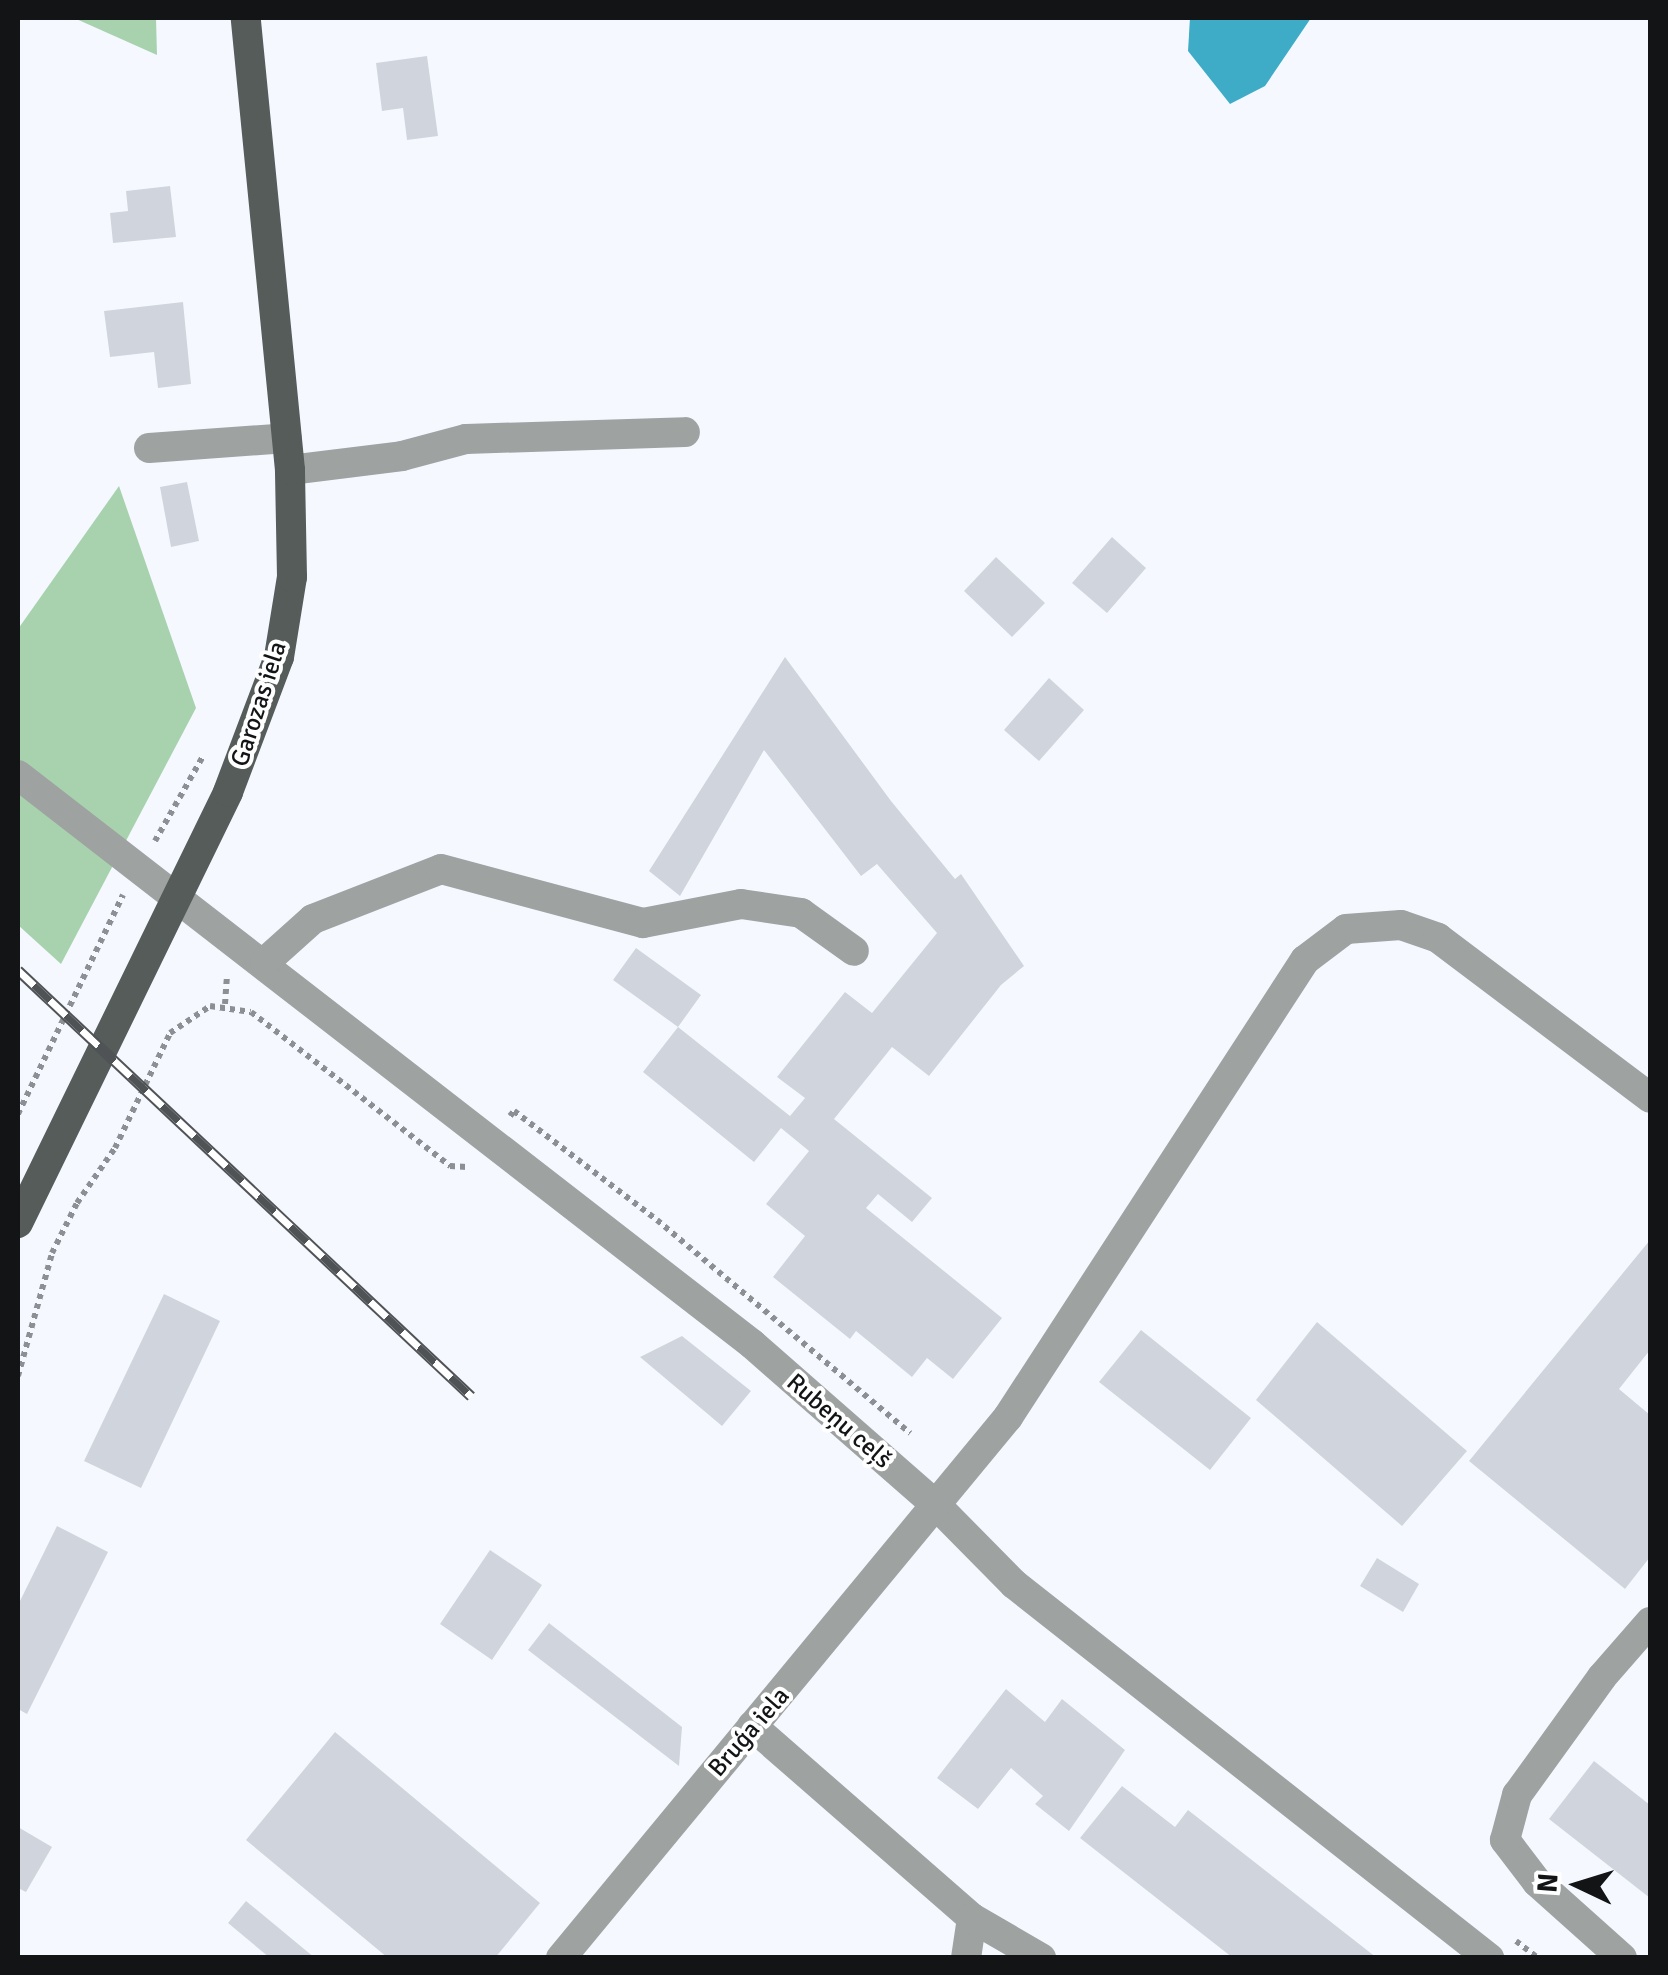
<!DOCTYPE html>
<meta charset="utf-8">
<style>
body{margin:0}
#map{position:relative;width:1668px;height:1975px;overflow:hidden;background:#f5f9ff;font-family:Signika,sans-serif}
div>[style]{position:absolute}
.green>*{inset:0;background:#a8d2ae}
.water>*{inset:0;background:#3facc7}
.building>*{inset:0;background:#d0d5dd}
.path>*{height:6px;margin-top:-3px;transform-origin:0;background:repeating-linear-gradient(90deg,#8c8f93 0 5px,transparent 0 10px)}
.minor>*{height:30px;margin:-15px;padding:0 15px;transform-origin:15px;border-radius:15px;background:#9ea2a1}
.major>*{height:30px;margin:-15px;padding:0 15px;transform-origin:15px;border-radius:15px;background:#555c5a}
.rail>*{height:11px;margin-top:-5.5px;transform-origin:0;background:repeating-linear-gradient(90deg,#fff 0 22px,#505356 0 44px);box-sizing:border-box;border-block:2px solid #505356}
span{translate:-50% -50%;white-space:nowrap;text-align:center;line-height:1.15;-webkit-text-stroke:8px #fff;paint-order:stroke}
.street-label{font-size:25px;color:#121416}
.frame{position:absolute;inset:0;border:20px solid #121416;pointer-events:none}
.north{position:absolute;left:1528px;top:1835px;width:100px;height:100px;-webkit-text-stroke:8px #fff;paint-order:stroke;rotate:274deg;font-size:28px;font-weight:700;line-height:40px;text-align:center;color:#121416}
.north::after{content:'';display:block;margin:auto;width:35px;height:45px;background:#121416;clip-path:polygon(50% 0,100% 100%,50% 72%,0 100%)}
</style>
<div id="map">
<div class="green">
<div style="clip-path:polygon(74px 18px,156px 18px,157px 55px)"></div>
<div style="clip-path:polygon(119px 486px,196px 708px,61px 964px,18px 925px,18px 629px)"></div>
</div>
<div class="water">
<div style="clip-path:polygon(1190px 18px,1311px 18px,1265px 86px,1230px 104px,1188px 51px)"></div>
</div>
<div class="building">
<div style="clip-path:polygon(427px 56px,438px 136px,407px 140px,403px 108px,382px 111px,376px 63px)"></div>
<div style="clip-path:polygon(170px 186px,176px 237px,113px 243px,110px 213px,128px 211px,126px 191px)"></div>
<div style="clip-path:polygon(183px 302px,191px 384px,158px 388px,154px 352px,110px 357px,104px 311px)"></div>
<div style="clip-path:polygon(187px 482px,199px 541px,171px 547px,160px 487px)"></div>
<div style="clip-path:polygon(1112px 537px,1146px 568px,1107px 613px,1072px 583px)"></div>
<div style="clip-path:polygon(996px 557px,1045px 603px,1012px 637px,964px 591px)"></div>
<div style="clip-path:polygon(785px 657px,891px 801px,955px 879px,961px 874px,1024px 966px,1001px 985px,929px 1076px,892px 1047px,834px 1119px,932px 1198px,912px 1222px,878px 1194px,866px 1208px,1002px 1318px,953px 1379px,927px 1358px,912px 1377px,856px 1331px,850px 1339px,773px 1277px,805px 1236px,766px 1204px,809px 1151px,781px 1128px,754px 1162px,643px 1072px,678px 1027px,613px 980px,636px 948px,701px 995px,678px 1027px,790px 1116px,805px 1098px,777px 1077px,845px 992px,872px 1013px,937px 933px,877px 864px,861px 876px,764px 750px,680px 896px,649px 871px)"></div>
<div style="clip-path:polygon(1049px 678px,1084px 710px,1039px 761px,1004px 730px)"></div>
<div style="clip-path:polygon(1650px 1240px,1650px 1350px,1619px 1389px,1650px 1415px,1650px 1557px,1625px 1589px,1469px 1461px)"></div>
<div style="clip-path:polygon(164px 1294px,220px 1321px,141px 1488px,84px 1461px)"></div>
<div style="clip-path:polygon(1317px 1322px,1467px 1451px,1402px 1526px,1256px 1400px)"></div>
<div style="clip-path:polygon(1141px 1330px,1251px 1418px,1210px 1470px,1099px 1382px)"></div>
<div style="clip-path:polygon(682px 1336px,751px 1391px,722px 1426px,640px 1357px)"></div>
<div style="clip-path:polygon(57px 1526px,108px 1552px,27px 1714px,18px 1709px,18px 1605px)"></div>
<div style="clip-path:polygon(490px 1550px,542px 1585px,492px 1660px,440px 1624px)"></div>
<div style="clip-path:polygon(1377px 1558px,1419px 1584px,1403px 1612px,1360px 1586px)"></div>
<div style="clip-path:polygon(549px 1623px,682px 1727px,679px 1766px,528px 1650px)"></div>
<div style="clip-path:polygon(1006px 1689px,1045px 1722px,1062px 1699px,1125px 1750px,1069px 1831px,1035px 1804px,1043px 1796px,1011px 1768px,978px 1809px,937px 1778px)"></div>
<div style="clip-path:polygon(335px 1732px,540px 1903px,495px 1958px,388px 1958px,246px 1840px)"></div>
<div style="clip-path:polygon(1594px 1761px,1650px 1805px,1650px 1898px,1549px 1819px)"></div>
<div style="clip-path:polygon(1122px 1786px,1175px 1827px,1188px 1810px,1377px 1958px,1233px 1958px,1080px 1838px)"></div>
<div style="clip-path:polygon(18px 1827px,52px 1847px,26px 1892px,18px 1888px)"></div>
<div style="clip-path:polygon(246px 1901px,315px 1958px,270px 1958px,228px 1923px)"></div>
</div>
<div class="path">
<div style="left:155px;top:841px;width:98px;rotate:-60.5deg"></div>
<div style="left:225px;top:1004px;width:29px;rotate:-86deg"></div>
<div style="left:18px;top:1114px;width:243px;rotate:-64.4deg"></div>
<div style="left:510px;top:1116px;width:6px;rotate:-51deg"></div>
<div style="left:514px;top:1111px;width:180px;rotate:37.3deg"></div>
<div style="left:657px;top:1220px;width:331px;rotate:40.1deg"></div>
<div style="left:18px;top:1376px;width:128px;rotate:-74.5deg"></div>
<div style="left:52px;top:1253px;width:56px;rotate:-63.4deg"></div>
<div style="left:77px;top:1203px;width:67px;rotate:-55.4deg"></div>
<div style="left:115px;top:1148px;width:127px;rotate:-64.4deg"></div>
<div style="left:170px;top:1033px;width:48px;rotate:-34deg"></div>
<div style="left:210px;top:1006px;width:41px;rotate:8.3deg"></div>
<div style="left:251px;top:1012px;width:252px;rotate:37.7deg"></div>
<div style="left:450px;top:1166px;width:17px;rotate:3deg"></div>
<div style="left:1516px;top:1941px;width:28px;rotate:38deg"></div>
</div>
<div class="minor">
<div style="left:149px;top:448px;width:138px;rotate:-4.1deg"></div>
<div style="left:290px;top:470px;width:113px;rotate:-7.1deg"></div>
<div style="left:402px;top:456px;width:66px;rotate:-14.9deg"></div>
<div style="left:466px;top:439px;width:219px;rotate:-1.8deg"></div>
<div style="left:18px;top:775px;width:929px;rotate:37.78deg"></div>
<div style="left:752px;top:1344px;width:246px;rotate:41.2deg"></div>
<div style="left:937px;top:1506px;width:110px;rotate:45.4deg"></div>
<div style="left:1014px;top:1584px;width:605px;rotate:38.22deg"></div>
<div style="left:265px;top:962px;width:64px;rotate:-41.9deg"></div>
<div style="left:313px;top:919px;width:137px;rotate:-21.3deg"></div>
<div style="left:441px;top:869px;width:209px;rotate:15deg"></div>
<div style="left:643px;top:923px;width:100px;rotate:-11deg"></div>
<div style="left:741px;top:904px;width:61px;rotate:8.5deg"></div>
<div style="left:801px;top:913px;width:65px;rotate:35.6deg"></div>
<div style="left:752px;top:1726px;width:292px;rotate:41.1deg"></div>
<div style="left:972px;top:1918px;width:40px;rotate:98.5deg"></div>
<div style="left:972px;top:1918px;width:80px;rotate:30.1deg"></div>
<div style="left:561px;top:1958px;width:702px;rotate:-50.43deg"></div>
<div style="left:1008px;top:1417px;width:545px;rotate:-56.98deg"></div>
<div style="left:1305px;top:960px;width:51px;rotate:-37.1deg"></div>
<div style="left:1346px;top:929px;width:55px;rotate:-4.2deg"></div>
<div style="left:1401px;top:925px;width:39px;rotate:19deg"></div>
<div style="left:1438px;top:938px;width:266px;rotate:37deg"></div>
<div style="left:1622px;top:1958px;width:114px;rotate:-138.2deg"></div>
<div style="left:1537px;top:1882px;width:53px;rotate:-127.3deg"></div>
<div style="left:1505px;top:1840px;width:47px;rotate:-75.1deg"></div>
<div style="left:1517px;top:1795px;width:145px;rotate:-54.2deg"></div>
<div style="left:1602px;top:1677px;width:73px;rotate:-48.9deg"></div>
</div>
<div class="major">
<div style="left:18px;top:1223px;width:479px;rotate:-64deg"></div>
<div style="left:228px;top:792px;width:144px;rotate:-69.3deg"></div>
<div style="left:279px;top:657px;width:81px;rotate:-80.8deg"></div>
<div style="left:292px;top:577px;width:107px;rotate:-91.1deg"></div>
<div style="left:290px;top:470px;width:454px;rotate:-95.6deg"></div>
</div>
<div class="rail">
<div style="left:18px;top:970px;width:622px;rotate:43.24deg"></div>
</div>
<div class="street-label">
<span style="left:259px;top:704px;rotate:-72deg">Garozas iela</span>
<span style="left:839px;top:1421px;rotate:41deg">Rubeņu ceļš</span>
<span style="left:749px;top:1732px;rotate:-49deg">Bruģa iela</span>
</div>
<div class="frame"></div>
<div class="north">N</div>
</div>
